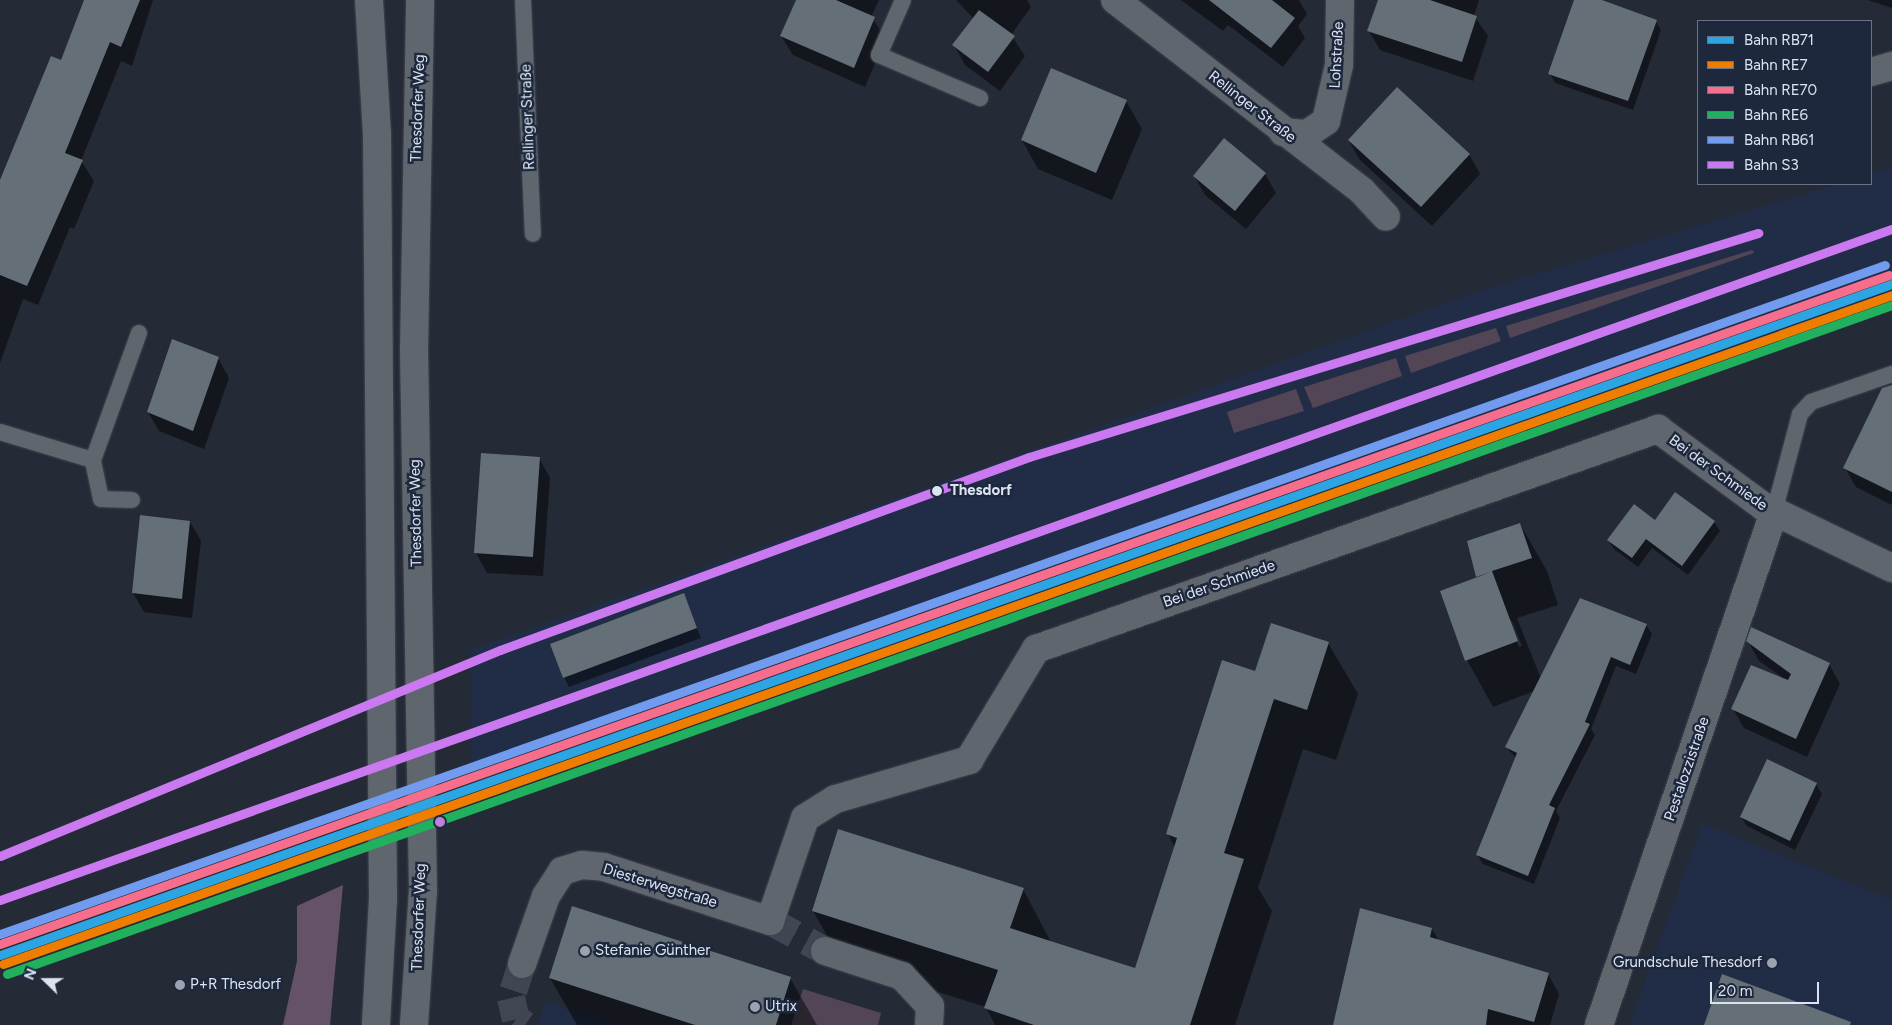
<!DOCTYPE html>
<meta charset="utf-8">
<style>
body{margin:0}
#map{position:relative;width:1892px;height:1025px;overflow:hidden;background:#242a36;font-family:Figtree,sans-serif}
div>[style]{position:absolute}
.built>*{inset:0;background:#212d46}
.green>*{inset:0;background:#524555}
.forest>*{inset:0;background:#655168}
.shadow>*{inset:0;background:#0007}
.building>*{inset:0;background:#656f78}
.minor-tunnel>*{height:28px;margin-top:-14px;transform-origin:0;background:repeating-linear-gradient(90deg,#404652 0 28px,transparent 0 42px)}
.roads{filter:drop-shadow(0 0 1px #404650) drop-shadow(0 0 1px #404650)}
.service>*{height:16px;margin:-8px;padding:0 8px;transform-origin:8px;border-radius:8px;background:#60666e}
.minor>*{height:28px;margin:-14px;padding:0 14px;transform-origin:14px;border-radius:14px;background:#60666e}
.tertiary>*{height:28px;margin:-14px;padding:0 14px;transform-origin:14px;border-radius:14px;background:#60666e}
.rail-1>*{height:9px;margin:-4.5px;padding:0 4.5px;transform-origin:4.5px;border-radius:4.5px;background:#2da5e2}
.rail-2>*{height:9px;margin:-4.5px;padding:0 4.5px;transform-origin:4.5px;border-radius:4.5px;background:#ef7d00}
.rail-3>*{height:9px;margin:-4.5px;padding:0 4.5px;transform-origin:4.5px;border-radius:4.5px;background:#f66e8c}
.rail-4>*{height:9px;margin:-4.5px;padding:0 4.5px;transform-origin:4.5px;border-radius:4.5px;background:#20b05e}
.rail-5>*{height:9px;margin:-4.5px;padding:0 4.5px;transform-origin:4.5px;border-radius:4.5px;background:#709bef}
.rail-6>*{height:9px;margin:-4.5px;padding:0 4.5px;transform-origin:4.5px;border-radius:4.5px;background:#ca79f0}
.dots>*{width:14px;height:14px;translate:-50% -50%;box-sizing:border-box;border:2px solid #1d283d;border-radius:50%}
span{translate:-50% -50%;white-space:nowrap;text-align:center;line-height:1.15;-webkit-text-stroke:5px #1d283d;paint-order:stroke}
.street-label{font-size:15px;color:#dce4f2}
.stop-label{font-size:15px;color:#dce4f2;font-weight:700}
.left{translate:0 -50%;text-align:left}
.poi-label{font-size:15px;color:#dce4f2}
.right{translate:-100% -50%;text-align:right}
.legend{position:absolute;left:1697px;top:20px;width:175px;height:165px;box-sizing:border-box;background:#1d283d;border:1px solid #697385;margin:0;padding:6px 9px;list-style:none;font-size:15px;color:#dce4f2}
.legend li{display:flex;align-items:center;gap:10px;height:25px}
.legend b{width:25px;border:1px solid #697385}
.north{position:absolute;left:20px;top:955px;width:50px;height:50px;-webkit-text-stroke:4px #1d283d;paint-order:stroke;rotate:292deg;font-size:14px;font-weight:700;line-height:20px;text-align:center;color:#dce4f2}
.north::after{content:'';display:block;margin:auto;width:18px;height:22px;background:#dce4f2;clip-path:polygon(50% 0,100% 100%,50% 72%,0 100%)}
.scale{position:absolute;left:1710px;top:982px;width:109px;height:22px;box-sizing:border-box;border:2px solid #dce4f2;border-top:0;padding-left:6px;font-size:15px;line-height:18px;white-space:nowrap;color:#dce4f2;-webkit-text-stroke:4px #1d283d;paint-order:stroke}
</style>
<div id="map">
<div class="built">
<div style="clip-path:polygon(1892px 167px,1892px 297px,472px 798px,470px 650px,1485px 289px,1839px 184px,1871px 184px,1871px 174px)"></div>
<div style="clip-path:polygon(1702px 824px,1892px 900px,1892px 1025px,1629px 1025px)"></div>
<div style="clip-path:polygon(545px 1002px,618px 1025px,538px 1025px)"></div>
</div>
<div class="green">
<div style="clip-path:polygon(1752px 250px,1754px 253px,1510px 338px,1506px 326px)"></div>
<div style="clip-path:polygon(1496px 328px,1501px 341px,1411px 373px,1405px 356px)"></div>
<div style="clip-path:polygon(1396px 358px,1402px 376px,1313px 408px,1304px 387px)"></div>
<div style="clip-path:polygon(1296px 389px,1304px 411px,1234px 433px,1227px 412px)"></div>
<div style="clip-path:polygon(803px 989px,881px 1013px,878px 1025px,791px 1025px)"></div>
</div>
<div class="forest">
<div style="clip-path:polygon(343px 885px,330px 1025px,283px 1025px,297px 961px,297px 906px)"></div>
</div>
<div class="shadow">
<div style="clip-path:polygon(85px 0,153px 0,132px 66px,121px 61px,81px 161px,94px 181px,74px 229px,70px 227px,38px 305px,23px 299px,0 363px,0 184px,61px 62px)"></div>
<div style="clip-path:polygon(798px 0,879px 0,871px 17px,886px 38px,865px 87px,793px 55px,781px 36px)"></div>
<div style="clip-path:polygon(956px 0,1027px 0,1031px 7px,1011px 35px,1025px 56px,1000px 91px,965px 65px,954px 45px,974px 19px)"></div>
<div style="clip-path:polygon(1181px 0,1299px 0,1307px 14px,1298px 26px,1305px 38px,1283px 67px,1228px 25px,1223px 31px)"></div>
<div style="clip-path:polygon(1379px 0,1479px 0,1474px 16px,1488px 36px,1473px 81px,1380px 50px,1369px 31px)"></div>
<div style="clip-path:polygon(1575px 0,1598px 0,1656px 21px,1661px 30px,1633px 110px,1555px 83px,1550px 74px)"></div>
<div style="clip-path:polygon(1868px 0,1892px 0,1892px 8px)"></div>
<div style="clip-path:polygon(1126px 101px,1142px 129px,1112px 200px,1038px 169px,1022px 140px)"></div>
<div style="clip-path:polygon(1349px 141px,1469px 154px,1480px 174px,1432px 226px,1360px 160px)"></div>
<div style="clip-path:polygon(1265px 174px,1276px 193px,1246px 229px,1205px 195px,1194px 176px)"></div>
<div style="clip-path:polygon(218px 358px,229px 378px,204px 449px,159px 431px,148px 412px)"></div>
<div style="clip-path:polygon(1892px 407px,1892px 505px,1856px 487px,1845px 468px)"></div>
<div style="clip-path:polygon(482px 455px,539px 458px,550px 478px,543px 576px,487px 573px,476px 553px)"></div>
<div style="clip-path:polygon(1676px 493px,1714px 522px,1720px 531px,1688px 575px,1652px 548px,1638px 567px,1614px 549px,1608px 540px,1655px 522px)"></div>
<div style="clip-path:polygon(190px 522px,201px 541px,192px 618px,144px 612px,133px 593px)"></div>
<div style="clip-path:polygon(evenodd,1520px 524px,1547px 571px,1558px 605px,1517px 618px,1541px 679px,1646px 625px,1652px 634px,1636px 674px,1616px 666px,1591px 729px,1595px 735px,1556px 811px,1560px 818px,1534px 884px,1483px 864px,1477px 855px,1516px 758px,1506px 747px,1534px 691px,1493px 707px,1467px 660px,1477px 576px,1520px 524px,1509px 621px,1512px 621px,1522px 646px,1519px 647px,1509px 621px)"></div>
<div style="clip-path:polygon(684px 595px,701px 638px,569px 687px,564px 677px)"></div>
<div style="clip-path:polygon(1748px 641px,1829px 664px,1840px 684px,1807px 757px,1744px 728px,1733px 709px,1782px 677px,1759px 661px)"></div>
<div style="clip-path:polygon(1328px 643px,1358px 694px,1336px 760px,1303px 749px,1258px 888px,1272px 911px,1235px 1025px,995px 1025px,986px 1007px,842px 962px,813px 911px,1023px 889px,1051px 942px,1136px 970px,1175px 848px,1168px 834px,1255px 672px)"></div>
<div style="clip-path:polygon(1816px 784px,1822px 794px,1795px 850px,1747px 826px,1741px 817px)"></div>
<div style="clip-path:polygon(1432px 929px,1439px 941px,1548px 974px,1559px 994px,1550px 1025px,1488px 1025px,1416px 1002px,1410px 1025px,1333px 1025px)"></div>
<div style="clip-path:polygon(550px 978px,790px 978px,817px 1025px,577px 1025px)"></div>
</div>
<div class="building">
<div style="clip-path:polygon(84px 0,140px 0,121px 47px,110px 42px,65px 153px,83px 160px,27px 286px,0 275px,0 180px,51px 56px,61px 60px)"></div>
<div style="clip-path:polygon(796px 0,836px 0,875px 17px,854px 68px,780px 36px)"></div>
<div style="clip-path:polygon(1209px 0,1272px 0,1295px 18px,1271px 48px)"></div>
<div style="clip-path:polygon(1378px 0,1430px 0,1477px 16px,1462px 62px,1367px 31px)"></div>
<div style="clip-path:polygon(1574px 0,1602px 0,1657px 20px,1628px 101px,1548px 74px)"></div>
<div style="clip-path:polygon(979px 10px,1015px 36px,988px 72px,952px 45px)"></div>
<div style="clip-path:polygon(1051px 68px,1127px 100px,1096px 173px,1021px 140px)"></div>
<div style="clip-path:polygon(1397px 87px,1470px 154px,1421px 207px,1348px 140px)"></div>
<div style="clip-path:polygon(1224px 138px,1266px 173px,1235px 211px,1193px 176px)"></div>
<div style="clip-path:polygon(172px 339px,219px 357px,193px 431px,147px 412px)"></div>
<div style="clip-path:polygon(1892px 385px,1892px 492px,1843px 468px,1882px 388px)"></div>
<div style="clip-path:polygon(481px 453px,540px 457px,533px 557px,474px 553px)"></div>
<div style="clip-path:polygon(1675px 492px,1715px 521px,1682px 566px,1646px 539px,1632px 558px,1607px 540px,1634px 504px,1655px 520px)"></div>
<div style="clip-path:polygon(140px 515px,190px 521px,182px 599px,132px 593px)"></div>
<div style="clip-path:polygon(1520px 523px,1532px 558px,1492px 571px,1518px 641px,1465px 661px,1440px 591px,1491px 572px,1476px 577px,1467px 541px)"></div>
<div style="clip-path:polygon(684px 593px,697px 628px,563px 678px,550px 644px)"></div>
<div style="clip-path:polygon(1580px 598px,1647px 624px,1630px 665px,1611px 657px,1585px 722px,1590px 724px,1549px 805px,1555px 808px,1528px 876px,1476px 855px,1517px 753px,1505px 747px)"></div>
<div style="clip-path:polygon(1271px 623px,1329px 642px,1307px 710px,1274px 699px,1224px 853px,1244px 859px,1190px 1025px,1034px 1025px,984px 1008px,998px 970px,812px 911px,838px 829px,1024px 888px,1010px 928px,1135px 968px,1177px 838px,1166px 834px,1222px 660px,1255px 671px)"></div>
<div style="clip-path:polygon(1751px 627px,1830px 663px,1796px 739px,1731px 709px,1751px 665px,1788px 680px,1791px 674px,1746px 641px)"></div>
<div style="clip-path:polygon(1767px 759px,1817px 783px,1790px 841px,1740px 817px)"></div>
<div style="clip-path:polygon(572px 906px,791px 977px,776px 1025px,695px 1025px,549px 978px)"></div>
<div style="clip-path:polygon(1360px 908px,1432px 928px,1430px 937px,1549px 973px,1534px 1022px,1488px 1009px,1486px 1025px,1333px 1025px)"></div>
<div style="clip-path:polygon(1722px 974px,1851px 1022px,1850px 1025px,1704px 1025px)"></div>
</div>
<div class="minor-tunnel">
<div style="left:770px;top:921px;width:63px;rotate:28.6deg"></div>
<div style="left:522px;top:964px;width:36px;rotate:108deg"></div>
<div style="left:511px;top:998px;width:22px;rotate:77deg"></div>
<div style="left:516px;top:1019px;width:11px;rotate:34deg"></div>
</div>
<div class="roads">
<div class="service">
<div style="left:523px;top:0;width:234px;rotate:87.6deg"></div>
<div style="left:903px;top:0;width:60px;rotate:113.6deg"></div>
<div style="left:879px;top:55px;width:110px;rotate:23.1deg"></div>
<div style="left:0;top:432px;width:97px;rotate:16.8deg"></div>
<div style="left:132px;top:500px;width:31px;rotate:-178deg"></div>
<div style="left:101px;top:499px;width:40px;rotate:-102deg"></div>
<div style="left:93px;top:460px;width:135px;rotate:-70.1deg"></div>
<div style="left:1774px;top:512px;width:101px;rotate:-75.1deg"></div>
<div style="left:1800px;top:414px;width:16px;rotate:-47deg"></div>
<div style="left:1811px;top:402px;width:86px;rotate:-19.1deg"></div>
</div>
<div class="minor">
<div style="left:1115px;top:0;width:312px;rotate:37.7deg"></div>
<div style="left:1362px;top:191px;width:35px;rotate:47deg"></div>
<div style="left:1871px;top:72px;width:22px;rotate:-16deg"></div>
<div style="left:1283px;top:132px;width:24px;rotate:5deg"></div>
<div style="left:1307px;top:134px;width:23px;rotate:-34deg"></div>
<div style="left:1326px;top:121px;width:57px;rotate:-76.9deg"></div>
<div style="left:1339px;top:65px;width:65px;rotate:-89.1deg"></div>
<div style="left:825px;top:951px;width:81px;rotate:18deg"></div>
<div style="left:902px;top:976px;width:41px;rotate:47deg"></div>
<div style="left:930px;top:1006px;width:19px;rotate:93deg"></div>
<div style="left:522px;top:964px;width:72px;rotate:-70.6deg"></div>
<div style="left:546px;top:896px;width:30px;rotate:-57deg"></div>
<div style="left:562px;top:871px;width:21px;rotate:-17deg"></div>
<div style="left:582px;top:865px;width:22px;rotate:5deg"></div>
<div style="left:604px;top:867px;width:175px;rotate:18deg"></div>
<div style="left:770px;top:921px;width:109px;rotate:-71.2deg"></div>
<div style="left:805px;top:818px;width:36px;rotate:-32deg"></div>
<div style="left:836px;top:799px;width:139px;rotate:-16.3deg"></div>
<div style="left:969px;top:760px;width:130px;rotate:-58.9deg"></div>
<div style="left:1036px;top:649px;width:660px;rotate:-19.48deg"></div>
<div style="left:1658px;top:429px;width:130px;rotate:36.3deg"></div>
<div style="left:1763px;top:506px;width:143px;rotate:25.7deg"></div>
<div style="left:1599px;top:1025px;width:542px;rotate:-71.16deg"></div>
</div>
<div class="tertiary">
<div style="left:369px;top:0;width:135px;rotate:86.6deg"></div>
<div style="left:377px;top:135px;width:764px;rotate:89.55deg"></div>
<div style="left:383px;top:899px;width:126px;rotate:93.2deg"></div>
<div style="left:414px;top:1025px;width:134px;rotate:-86.2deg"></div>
<div style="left:423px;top:891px;width:540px;rotate:-90.95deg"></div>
<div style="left:414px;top:351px;width:351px;rotate:-89deg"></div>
</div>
</div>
<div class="rail-1">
<div style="left:0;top:955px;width:2007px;rotate:-19.53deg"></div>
</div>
<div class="rail-2">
<div style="left:3px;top:964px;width:2004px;rotate:-19.5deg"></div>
</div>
<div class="rail-3">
<div style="left:0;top:944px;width:2004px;rotate:-19.5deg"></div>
</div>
<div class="rail-4">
<div style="left:7px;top:974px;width:2000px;rotate:-19.54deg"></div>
</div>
<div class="rail-5">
<div style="left:0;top:934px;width:2000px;rotate:-19.54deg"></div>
</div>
<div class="rail-6">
<div style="left:0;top:856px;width:541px;rotate:-22.39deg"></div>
<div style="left:500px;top:650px;width:563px;rotate:-20.04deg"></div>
<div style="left:1029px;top:457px;width:763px;rotate:-17.08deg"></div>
<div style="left:0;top:900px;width:2007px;rotate:-19.53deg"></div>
</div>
<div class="dots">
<div style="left:937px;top:491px;background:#dce4f2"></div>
<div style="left:440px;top:822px;background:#c07fdc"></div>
<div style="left:585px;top:951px;background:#9ca3b0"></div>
<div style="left:1772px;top:963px;background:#9ca3b0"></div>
<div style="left:180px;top:985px;background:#9ca3b0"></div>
<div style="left:755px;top:1007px;background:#9ca3b0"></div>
</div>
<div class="street-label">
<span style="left:1337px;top:55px;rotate:-87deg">Lohstraße</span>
<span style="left:1252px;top:107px;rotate:38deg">Rellinger Straße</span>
<span style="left:418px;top:108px;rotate:-88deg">Thesdorfer Weg</span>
<span style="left:528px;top:117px;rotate:-92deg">Rellinger Straße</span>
<span style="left:1718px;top:473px;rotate:36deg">Bei der Schmiede</span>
<span style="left:416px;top:513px;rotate:-91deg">Thesdorfer Weg</span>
<span style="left:1219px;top:584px;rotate:-19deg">Bei der Schmiede</span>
<span style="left:1687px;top:769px;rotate:-71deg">Pestalozzistraße</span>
<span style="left:660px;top:886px;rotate:17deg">Diesterwegstraße</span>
<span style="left:419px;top:917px;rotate:-88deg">Thesdorfer Weg</span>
</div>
<div class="stop-label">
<span class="left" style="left:950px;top:491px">Thesdorf</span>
</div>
<div class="poi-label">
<span class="left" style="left:595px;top:951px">Stefanie Günther</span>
<span class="right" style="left:1762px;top:963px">Grundschule Thesdorf</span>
<span class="left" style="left:190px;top:985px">P+R Thesdorf</span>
<span class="left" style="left:765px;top:1007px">Utrix</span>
</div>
<ul class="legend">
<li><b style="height:6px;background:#2da5e2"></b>Bahn RB71</li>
<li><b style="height:6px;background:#ef7d00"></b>Bahn RE7</li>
<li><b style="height:6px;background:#f66e8c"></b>Bahn RE70</li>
<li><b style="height:6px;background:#20b05e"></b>Bahn RE6</li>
<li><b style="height:6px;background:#709bef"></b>Bahn RB61</li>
<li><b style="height:6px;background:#ca79f0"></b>Bahn S3</li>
</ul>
<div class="north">N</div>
<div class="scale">20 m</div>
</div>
